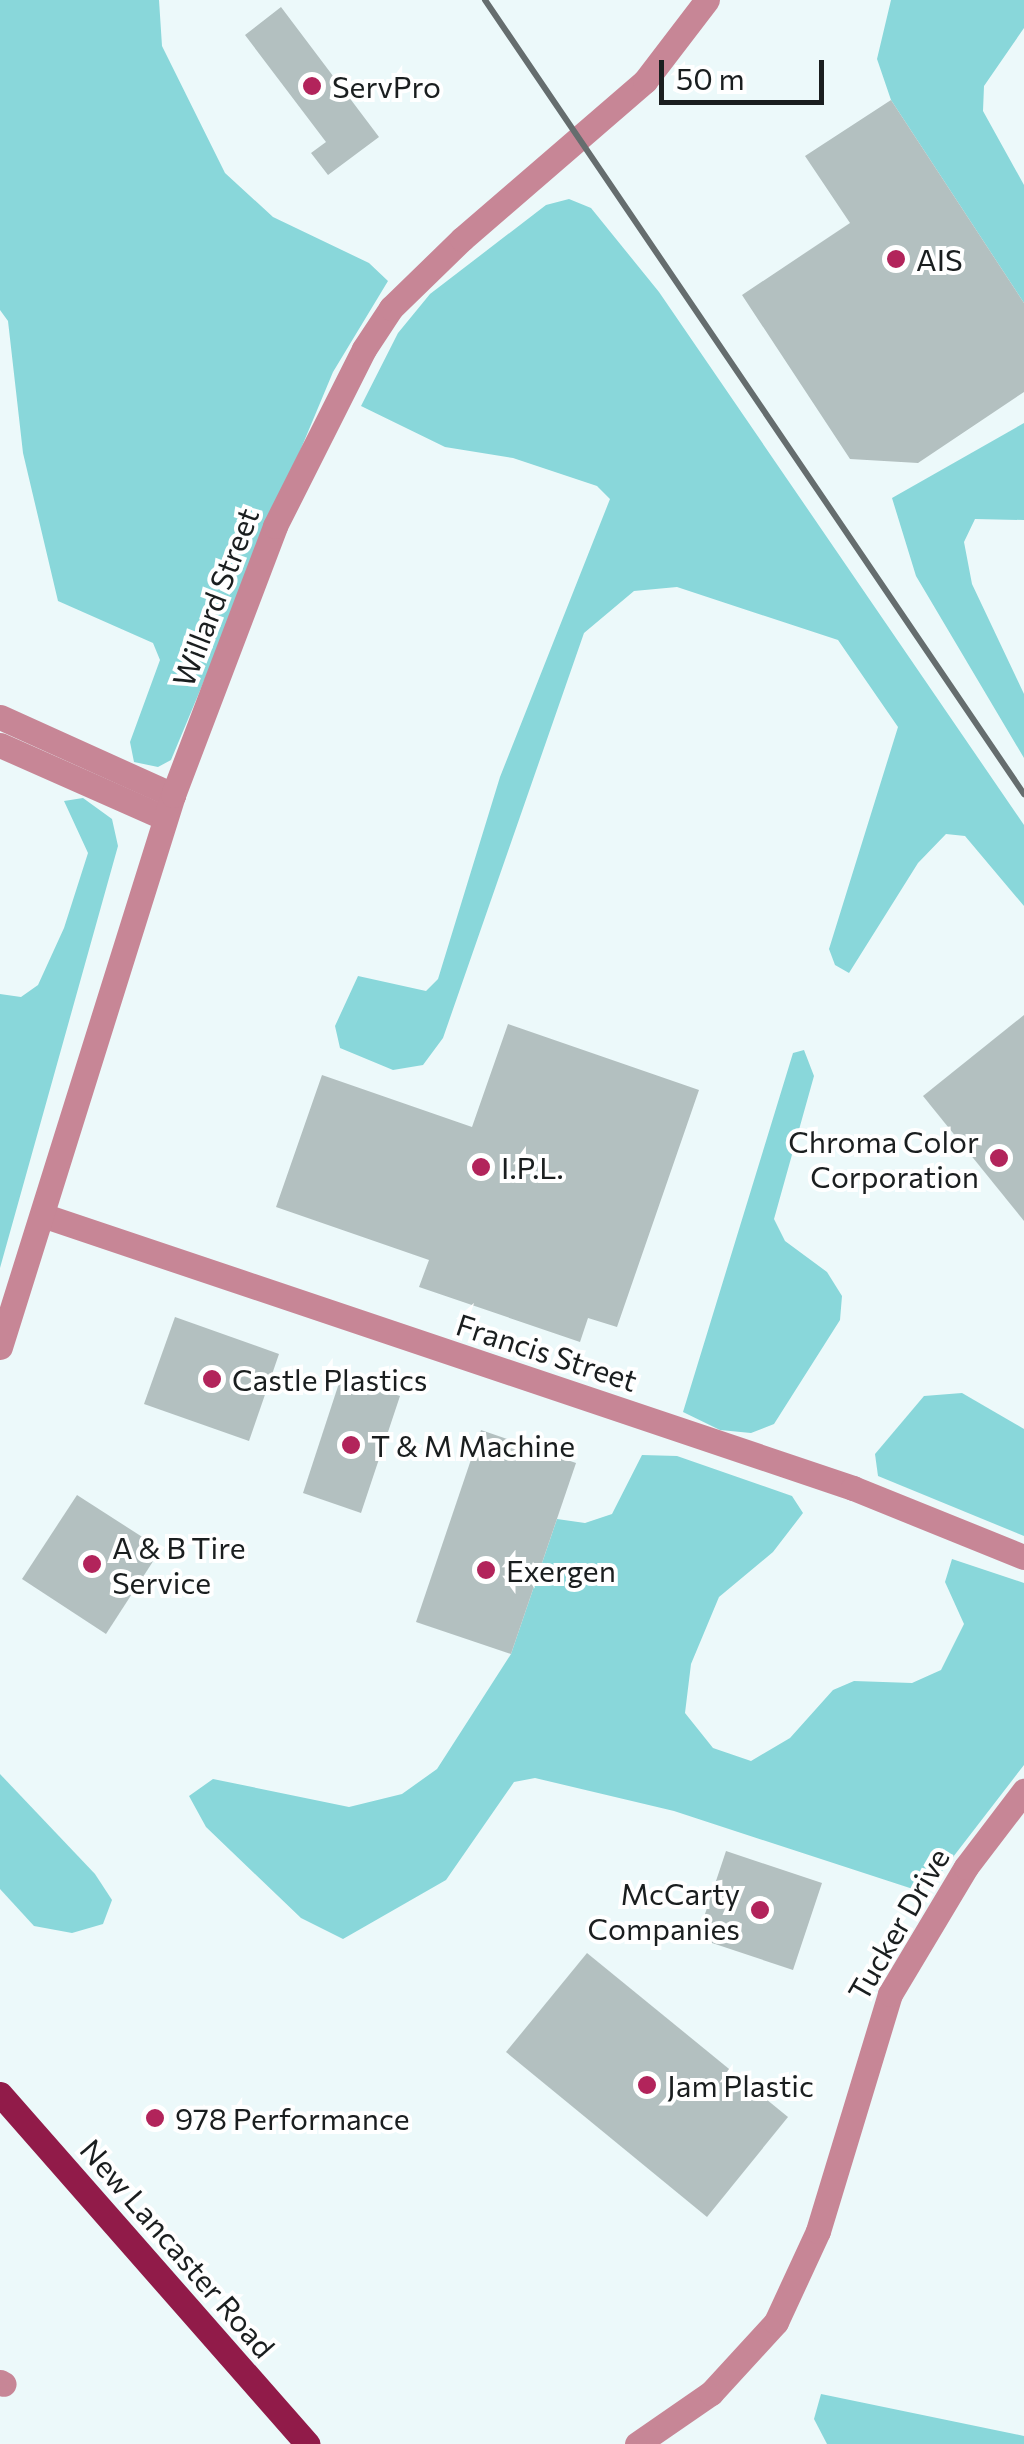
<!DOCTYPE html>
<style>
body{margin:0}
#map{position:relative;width:1024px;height:2444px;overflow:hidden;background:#ecf9fa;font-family:Commissioner,sans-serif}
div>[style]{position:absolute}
.green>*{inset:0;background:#89d7da}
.building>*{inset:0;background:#b3c0c0}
.minor>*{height:25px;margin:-12.5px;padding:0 12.5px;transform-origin:12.5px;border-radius:12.5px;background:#c78696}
.major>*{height:25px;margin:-12.5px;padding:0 12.5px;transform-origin:12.5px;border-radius:12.5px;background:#911b49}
.rail>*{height:6px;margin:-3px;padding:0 3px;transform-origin:3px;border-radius:3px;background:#656d6e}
.dots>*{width:28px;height:28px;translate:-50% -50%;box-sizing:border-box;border:5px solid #fff;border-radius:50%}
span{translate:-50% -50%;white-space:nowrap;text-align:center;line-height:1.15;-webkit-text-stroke:8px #fff;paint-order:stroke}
.poi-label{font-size:30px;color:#1a1e1f}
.left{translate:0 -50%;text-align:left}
.right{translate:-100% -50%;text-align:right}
.street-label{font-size:30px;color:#1a1e1f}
.scale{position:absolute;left:659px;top:60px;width:165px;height:45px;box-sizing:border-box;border:5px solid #1a1e1f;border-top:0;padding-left:12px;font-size:30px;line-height:35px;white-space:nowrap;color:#1a1e1f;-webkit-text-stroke:8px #fff;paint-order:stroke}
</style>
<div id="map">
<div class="green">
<div style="clip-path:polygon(0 0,159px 0,162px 46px,225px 173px,273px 217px,369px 263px,388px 281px,333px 372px,171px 760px,158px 767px,134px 762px,130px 742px,160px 660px,153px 643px,58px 601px,23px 453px,8px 321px,0 310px)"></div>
<div style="clip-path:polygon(891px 0,1024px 0,1024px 28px,984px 86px,983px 111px,1024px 185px,1024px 303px,891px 100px,877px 59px)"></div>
<div style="clip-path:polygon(569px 199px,591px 208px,659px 292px,1024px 825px,1024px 906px,965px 836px,946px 834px,918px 863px,849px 973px,835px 965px,829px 949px,898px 727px,838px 640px,677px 587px,634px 591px,584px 633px,443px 1038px,423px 1065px,393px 1070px,340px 1048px,335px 1026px,358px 976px,426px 991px,438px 979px,500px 777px,610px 499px,597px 486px,513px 458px,445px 447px,361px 406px,398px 333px,430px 294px,546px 205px)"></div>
<div style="clip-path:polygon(1024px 423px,1024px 520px,975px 519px,964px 542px,972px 584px,1024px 694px,1024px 758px,916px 576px,892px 498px)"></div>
<div style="clip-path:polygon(83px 798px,112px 819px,118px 846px,0 1268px,0 994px,21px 997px,38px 985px,64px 928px,88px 853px,64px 801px)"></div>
<div style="clip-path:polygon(804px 1050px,814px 1076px,774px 1219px,785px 1241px,827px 1272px,842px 1296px,840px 1320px,774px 1424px,751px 1433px,720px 1430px,683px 1412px,793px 1053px)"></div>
<div style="clip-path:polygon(962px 1393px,1024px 1429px,1024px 1536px,878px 1476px,875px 1454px,924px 1396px)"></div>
<div style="clip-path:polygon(642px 1455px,677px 1456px,792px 1496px,803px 1513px,773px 1552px,719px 1597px,691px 1664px,685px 1713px,713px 1748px,751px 1761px,790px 1738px,833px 1690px,854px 1681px,912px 1683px,941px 1670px,964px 1624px,945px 1582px,952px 1559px,1024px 1583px,1024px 1765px,933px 1883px,916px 1890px,674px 1811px,535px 1778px,514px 1782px,446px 1880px,343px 1939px,301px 1918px,206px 1827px,189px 1796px,213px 1779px,349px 1807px,402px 1794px,437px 1769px,511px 1654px,557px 1519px,585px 1523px,612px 1514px)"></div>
<div style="clip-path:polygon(0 1774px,95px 1874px,112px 1900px,103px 1924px,72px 1933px,34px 1926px,0 1889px)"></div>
<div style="clip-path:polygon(821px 2394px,1024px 2436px,1024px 2444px,827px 2444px,814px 2419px)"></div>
</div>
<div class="building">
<div style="clip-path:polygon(281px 7px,379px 137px,328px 175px,311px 153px,326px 142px,245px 35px)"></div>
<div style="clip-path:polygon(891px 100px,1024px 303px,1024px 392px,918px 463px,850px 459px,742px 295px,850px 223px,805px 156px)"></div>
<div style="clip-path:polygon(1024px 1015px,1024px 1221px,923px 1096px)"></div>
<div style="clip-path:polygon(508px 1024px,699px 1090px,617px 1327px,588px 1318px,580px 1342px,419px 1287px,429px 1260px,276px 1207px,322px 1075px,472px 1127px)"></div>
<div style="clip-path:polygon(175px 1317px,279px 1354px,249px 1441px,144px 1404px)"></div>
<div style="clip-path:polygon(341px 1377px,400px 1396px,361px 1513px,303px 1493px)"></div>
<div style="clip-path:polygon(481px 1430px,576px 1463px,511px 1654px,416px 1622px)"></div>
<div style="clip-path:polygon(77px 1495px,161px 1549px,106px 1634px,22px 1579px)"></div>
<div style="clip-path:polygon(726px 1851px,822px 1883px,793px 1970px,697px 1938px)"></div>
<div style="clip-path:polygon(587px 1953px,788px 2117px,707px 2217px,506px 2052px)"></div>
</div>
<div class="minor">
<div style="left:0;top:717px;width:190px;rotate:24.3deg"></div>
<div style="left:0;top:745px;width:180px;rotate:23.9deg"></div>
<div style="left:45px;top:1216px;width:853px;rotate:18.6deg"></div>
<div style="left:853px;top:1488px;width:184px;rotate:22deg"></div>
<div style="left:0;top:1347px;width:578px;rotate:-72.6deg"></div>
<div style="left:173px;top:795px;width:288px;rotate:-69.2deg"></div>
<div style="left:275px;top:526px;width:198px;rotate:-63.3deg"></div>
<div style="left:364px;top:349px;width:49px;rotate:-56.6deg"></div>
<div style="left:391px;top:308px;width:99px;rotate:-44.2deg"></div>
<div style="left:462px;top:239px;width:242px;rotate:-40.8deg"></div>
<div style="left:645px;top:81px;width:102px;rotate:-52.6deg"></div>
<div style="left:0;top:2382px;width:4px;rotate:27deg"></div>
<div style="left:637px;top:2444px;width:90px;rotate:-34.6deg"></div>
<div style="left:711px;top:2393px;width:96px;rotate:-47.5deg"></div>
<div style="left:776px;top:2322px;width:100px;rotate:-65.2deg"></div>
<div style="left:818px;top:2231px;width:248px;rotate:-73.1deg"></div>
<div style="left:890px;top:1994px;width:148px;rotate:-59.1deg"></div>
<div style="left:966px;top:1867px;width:96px;rotate:-52.7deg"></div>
</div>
<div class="major">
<div style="left:0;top:2094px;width:466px;rotate:48.7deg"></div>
</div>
<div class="rail">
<div style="left:485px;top:0;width:960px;rotate:55.83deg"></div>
</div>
<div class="dots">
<div style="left:312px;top:86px;background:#b2245b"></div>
<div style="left:896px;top:259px;background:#b2245b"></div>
<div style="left:999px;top:1158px;background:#b2245b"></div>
<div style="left:481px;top:1167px;background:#b2245b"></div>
<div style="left:212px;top:1379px;background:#b2245b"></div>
<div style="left:351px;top:1445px;background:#b2245b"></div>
<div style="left:92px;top:1564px;background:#b2245b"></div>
<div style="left:486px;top:1570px;background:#b2245b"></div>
<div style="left:760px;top:1910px;background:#b2245b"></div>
<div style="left:647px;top:2085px;background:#b2245b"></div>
<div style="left:155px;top:2118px;background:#b2245b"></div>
</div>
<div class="poi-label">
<span class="left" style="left:332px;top:86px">ServPro</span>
<span class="left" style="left:916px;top:259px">AIS</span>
<span class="right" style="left:979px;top:1158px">Chroma Color<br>Corporation</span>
<span class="left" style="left:501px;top:1167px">I.P.L.</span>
<span class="left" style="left:232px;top:1379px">Castle Plastics</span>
<span class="left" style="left:371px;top:1445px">T &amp; M Machine</span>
<span class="left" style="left:112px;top:1564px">A &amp; B Tire<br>Service</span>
<span class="left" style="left:506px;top:1570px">Exergen</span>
<span class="right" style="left:740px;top:1910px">McCarty<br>Companies</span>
<span class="left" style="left:667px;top:2085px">Jam Plastic</span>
<span class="left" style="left:175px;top:2118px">978 Performance</span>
</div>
<div class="street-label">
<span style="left:215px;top:597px;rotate:-69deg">Willard Street</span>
<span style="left:547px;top:1352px;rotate:18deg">Francis Street</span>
<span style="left:898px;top:1924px;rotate:-60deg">Tucker Drive</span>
<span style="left:178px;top:2248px;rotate:49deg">New Lancaster Road</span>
</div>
<div class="scale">50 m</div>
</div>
